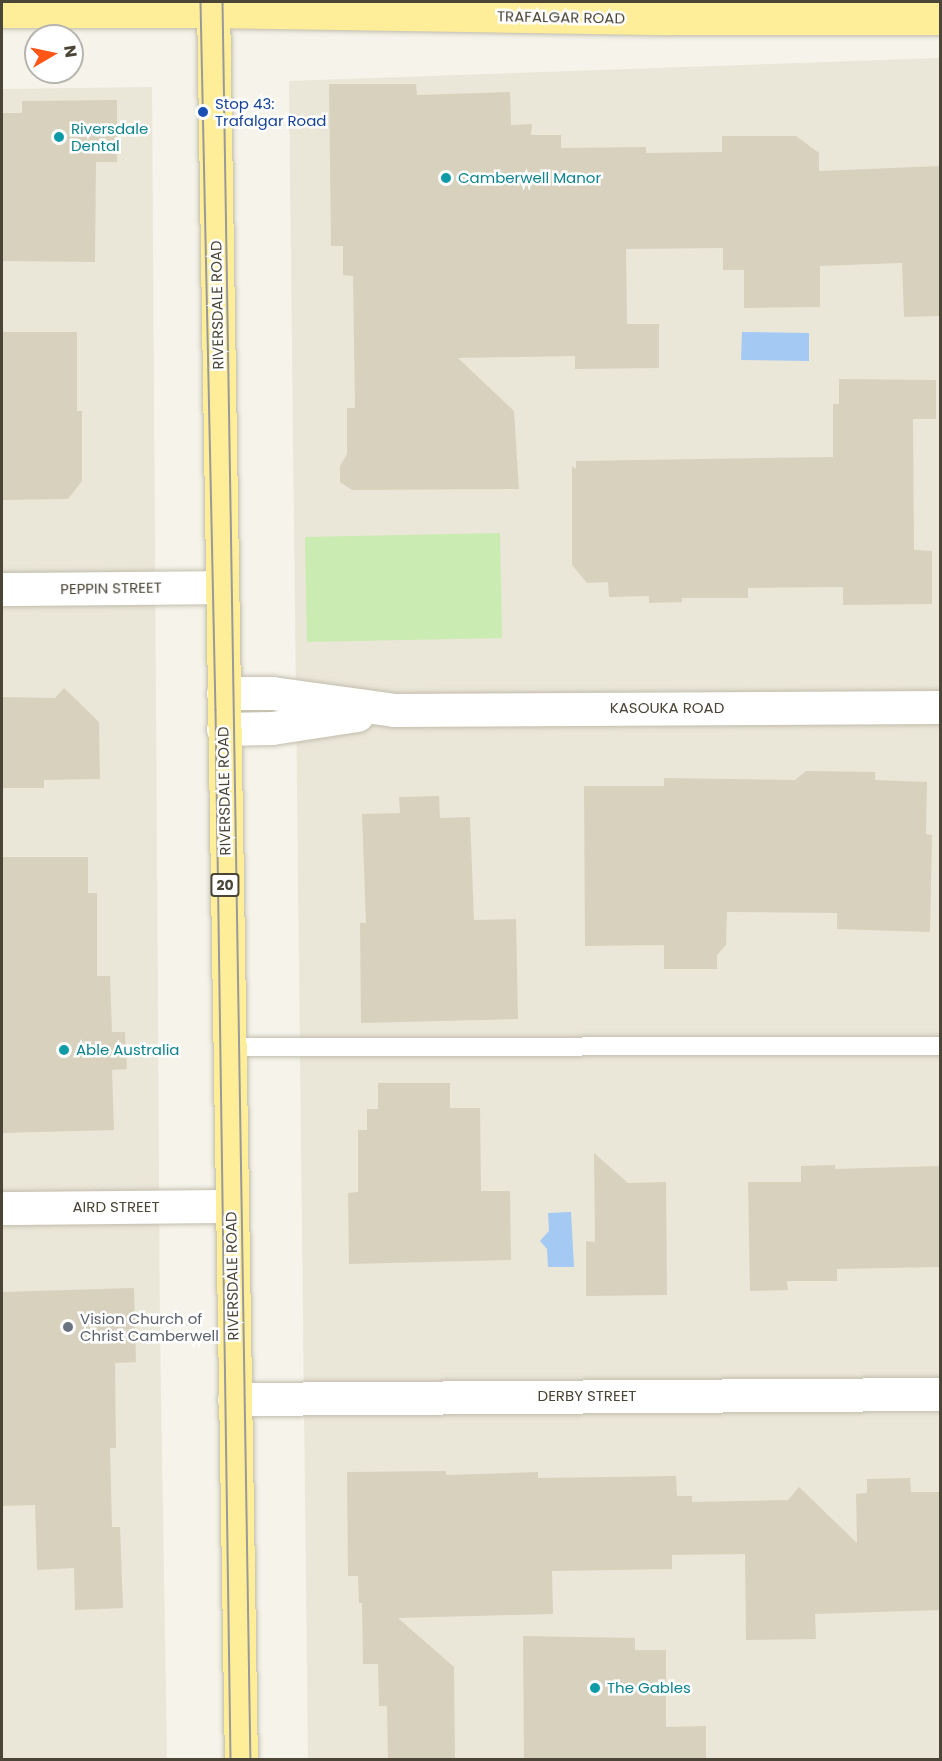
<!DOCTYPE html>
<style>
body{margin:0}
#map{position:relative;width:942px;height:1761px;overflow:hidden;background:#f5f3ea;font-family:Poppins,sans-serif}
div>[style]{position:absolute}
.residential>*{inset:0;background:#eae6d8}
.green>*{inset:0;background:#caebb1}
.water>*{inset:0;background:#a4caf4}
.building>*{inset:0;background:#d8d1be}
.roads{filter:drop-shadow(0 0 2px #c2bdac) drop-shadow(0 0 2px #c2bdac)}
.service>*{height:18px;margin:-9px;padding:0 9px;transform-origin:9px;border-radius:9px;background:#fff}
.minor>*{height:33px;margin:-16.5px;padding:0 16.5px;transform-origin:16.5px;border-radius:16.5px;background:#fff}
.primary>*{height:33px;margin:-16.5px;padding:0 16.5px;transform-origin:16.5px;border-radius:16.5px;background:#fe9}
.tram>*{height:1.5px;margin:-0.75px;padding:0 0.75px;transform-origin:0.75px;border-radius:0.75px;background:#999}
.dots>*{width:16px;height:16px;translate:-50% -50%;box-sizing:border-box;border:3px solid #fff;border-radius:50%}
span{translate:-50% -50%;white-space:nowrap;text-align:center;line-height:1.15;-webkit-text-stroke:5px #fff;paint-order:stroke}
.shield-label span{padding:2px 4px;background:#fff;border:2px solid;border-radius:4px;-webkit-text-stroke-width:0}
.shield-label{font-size:14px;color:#4a4537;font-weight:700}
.street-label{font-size:15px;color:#4a4537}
.transit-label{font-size:15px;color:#164399}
.left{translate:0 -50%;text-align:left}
.culture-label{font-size:15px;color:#0d838f}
.worship-label{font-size:15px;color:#5b616d}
.frame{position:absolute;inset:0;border:3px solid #4a4537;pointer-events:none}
.north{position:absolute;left:24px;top:24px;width:60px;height:60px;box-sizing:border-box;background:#fff;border:2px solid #b7b5af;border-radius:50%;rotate:81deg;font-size:16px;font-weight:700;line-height:24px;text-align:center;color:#4a4537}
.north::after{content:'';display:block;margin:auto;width:21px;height:27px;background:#ff5617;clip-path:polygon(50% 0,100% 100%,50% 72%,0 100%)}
</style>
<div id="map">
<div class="residential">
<div style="clip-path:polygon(940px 58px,940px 1759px,308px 1759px,289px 81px)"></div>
<div style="clip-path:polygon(152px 87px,160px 1332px,167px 1759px,2px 1759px,2px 89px)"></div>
</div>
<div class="green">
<div style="clip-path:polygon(500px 533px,502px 638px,307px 642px,305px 537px)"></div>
</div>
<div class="water">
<div style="clip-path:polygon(742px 332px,809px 333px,809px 361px,741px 360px)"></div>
<div style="clip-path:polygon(571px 1212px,574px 1267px,548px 1267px,547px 1249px,540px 1241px,549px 1231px,548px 1213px)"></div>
</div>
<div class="building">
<div style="clip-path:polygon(329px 84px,416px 84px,417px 95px,510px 92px,511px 125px,532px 124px,531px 135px,561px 135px,561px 148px,646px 147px,646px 153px,722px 152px,722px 136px,796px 136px,819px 153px,819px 171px,939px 166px,940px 316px,904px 317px,902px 263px,820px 266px,820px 307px,744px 308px,744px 270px,723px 270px,723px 248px,626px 249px,627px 324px,659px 324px,659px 368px,575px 369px,575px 356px,458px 358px,514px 411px,519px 489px,352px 490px,340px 482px,340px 466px,347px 454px,347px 408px,355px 408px,353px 276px,343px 275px,343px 246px,331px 246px)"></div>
<div style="clip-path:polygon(117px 100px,117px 162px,96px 162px,95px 262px,2px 261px,2px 113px,22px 113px,22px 101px)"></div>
<div style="clip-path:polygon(2px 332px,77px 332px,77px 411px,82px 411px,82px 481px,68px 499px,2px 500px)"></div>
<div style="clip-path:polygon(839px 379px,936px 380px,936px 419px,913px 419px,914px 550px,932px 551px,932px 604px,843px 605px,843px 587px,748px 588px,748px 598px,682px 598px,682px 602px,649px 603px,649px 596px,609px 597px,608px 582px,587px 583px,572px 565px,572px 466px,576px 469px,576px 461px,833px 457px,833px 404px,839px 404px)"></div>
<div style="clip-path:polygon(64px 688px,99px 722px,100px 779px,44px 780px,44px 788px,2px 788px,2px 697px,55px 698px)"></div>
<div style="clip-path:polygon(806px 771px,875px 772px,875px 780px,927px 782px,926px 834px,932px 835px,930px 932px,837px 929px,837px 913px,727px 912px,726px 945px,717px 955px,717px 969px,664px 969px,664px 945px,585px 946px,584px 786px,664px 786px,664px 778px,795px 780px)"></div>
<div style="clip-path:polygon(439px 796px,440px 818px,470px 817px,474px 920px,516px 919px,518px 1019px,361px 1023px,360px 923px,366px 923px,362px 814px,400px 813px,399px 797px)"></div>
<div style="clip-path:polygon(2px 857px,88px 857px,88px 893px,97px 893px,97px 976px,110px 976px,112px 1032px,125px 1032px,127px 1069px,112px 1070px,114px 1130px,2px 1133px)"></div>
<div style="clip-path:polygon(378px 1083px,450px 1083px,450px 1108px,480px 1108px,481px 1191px,510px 1191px,511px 1260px,349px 1264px,348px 1193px,358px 1192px,358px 1130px,367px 1130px,367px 1109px,378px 1109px)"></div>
<div style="clip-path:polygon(594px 1153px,628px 1183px,666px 1182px,667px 1295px,586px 1296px,586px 1241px,595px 1242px)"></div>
<div style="clip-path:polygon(835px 1165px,835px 1169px,940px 1166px,940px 1267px,837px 1269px,837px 1281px,787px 1281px,788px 1290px,750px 1291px,748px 1182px,801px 1182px,801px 1166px)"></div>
<div style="clip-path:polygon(134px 1288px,136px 1362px,115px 1363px,116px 1448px,110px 1448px,112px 1527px,120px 1527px,123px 1608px,75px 1610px,74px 1568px,37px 1570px,35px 1505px,2px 1506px,2px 1292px)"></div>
<div style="clip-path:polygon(446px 1471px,446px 1475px,538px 1472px,538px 1478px,676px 1476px,677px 1496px,692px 1496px,692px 1502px,788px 1500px,799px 1487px,857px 1543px,856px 1494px,867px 1493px,867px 1479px,910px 1478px,911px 1492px,939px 1492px,940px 1610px,815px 1614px,816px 1639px,746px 1640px,745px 1554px,672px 1555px,672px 1569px,552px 1571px,553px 1614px,398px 1618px,454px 1667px,455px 1760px,388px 1760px,387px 1706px,379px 1706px,378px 1664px,363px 1664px,362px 1603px,359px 1603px,358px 1576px,348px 1576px,347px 1472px)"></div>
<div style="clip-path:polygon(523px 1636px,635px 1638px,635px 1650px,666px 1650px,666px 1727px,706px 1726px,706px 1760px,524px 1760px)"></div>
</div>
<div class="roads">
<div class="service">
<div style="left:228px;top:1047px;width:712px;rotate:-0.08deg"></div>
</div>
<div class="minor">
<div style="left:2px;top:589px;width:219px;rotate:-0.5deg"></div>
<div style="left:223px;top:693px;width:49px"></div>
<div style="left:272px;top:693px;width:123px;rotate:7.9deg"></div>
<div style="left:394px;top:710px;width:546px;rotate:-0.31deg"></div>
<div style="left:223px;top:729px;width:49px;rotate:-1.2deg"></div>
<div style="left:272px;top:728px;width:86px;rotate:-8.7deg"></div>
<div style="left:2px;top:1208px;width:229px;rotate:-0.5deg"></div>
<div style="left:234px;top:1399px;width:706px;rotate:-0.41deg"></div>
</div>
<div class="primary">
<div style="left:213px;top:2px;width:1758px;rotate:89.09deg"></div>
<div style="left:2px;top:11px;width:211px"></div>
<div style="left:213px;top:11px;width:458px;rotate:0.9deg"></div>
<div style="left:671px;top:18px;width:269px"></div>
</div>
</div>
<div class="tram">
<div style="left:201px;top:2px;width:708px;rotate:88.79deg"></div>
<div style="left:216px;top:710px;width:1050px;rotate:89.18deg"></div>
<div style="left:223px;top:2px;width:1758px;rotate:89.09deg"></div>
</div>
<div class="dots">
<div style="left:203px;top:112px;background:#1a4fb4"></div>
<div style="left:59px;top:137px;background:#0f9aa8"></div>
<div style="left:446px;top:178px;background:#0f9aa8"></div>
<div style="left:64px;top:1050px;background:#0f9aa8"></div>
<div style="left:68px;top:1327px;background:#6b7280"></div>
<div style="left:595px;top:1688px;background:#0f9aa8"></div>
</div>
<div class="shield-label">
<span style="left:225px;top:885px">20</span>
</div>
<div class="street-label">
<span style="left:561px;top:17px;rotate:1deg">TRAFALGAR ROAD</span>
<span style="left:217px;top:305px;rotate:-91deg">RIVERSDALE ROAD</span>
<span style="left:111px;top:588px;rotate:-1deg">PEPPIN STREET</span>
<span style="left:667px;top:708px">KASOUKA ROAD</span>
<span style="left:224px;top:791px;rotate:-91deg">RIVERSDALE ROAD</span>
<span style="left:116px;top:1207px">AIRD STREET</span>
<span style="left:232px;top:1276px;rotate:-91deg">RIVERSDALE ROAD</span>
<span style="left:587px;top:1396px">DERBY STREET</span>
</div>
<div class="transit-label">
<span class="left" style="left:215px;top:112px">Stop 43:<br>Trafalgar Road</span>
</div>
<div class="culture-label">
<span class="left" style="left:71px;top:137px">Riversdale<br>Dental</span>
<span class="left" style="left:458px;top:178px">Camberwell Manor</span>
<span class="left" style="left:76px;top:1050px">Able Australia</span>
<span class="left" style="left:607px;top:1688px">The Gables</span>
</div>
<div class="worship-label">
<span class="left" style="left:80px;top:1327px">Vision Church of<br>Christ Camberwell</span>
</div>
<div class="frame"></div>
<div class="north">N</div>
</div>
